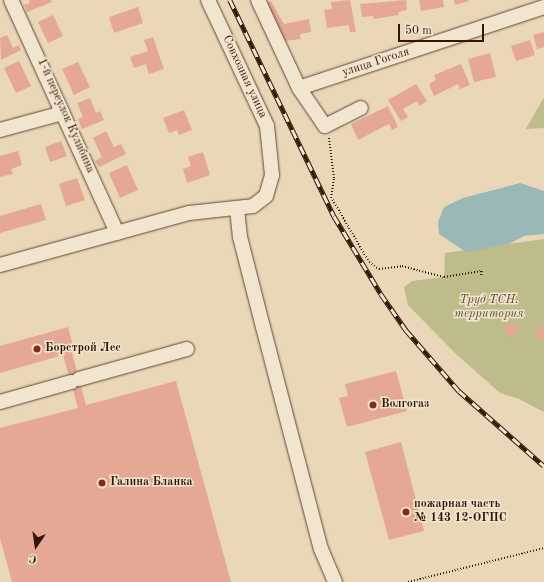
<!DOCTYPE html>
<meta charset="utf-8">
<style>
body{margin:0}
#map{position:relative;width:544px;height:582px;overflow:hidden;background:#ead7b7;font-family:"Old Standard TT",serif}
div>[style]{position:absolute}
.green>*{inset:0;background:#bdbc8a}
.water>*{inset:0;background:#9ab8b6}
.building>*{inset:0;background:#e4a894}
.path>*{height:2px;margin-top:-1px;transform-origin:0;background:repeating-linear-gradient(90deg,#351405 0 1px,transparent 0 3px)}
.roads{filter:drop-shadow(0 0 1px #624532) drop-shadow(0 0 1px #624532)}
.minor>*{height:14px;margin:-7px;padding:0 7px;transform-origin:7px;border-radius:7px;background:#f1e5d0}
.rail>*{height:4.5px;margin-top:-2.25px;transform-origin:0;background:repeating-linear-gradient(90deg,#f1e5d0 0 9px,#351405 0 18px);box-sizing:border-box;border-block:1px solid #351405}
.dots>*{width:11px;height:11px;translate:-50% -50%;box-sizing:border-box;border:2px solid #f1e5d0;border-radius:50%}
span{translate:-50% -50%;white-space:nowrap;text-align:center;line-height:1.15;-webkit-text-stroke:3px #f1e5d0;paint-order:stroke}
.street-label{font-size:12px;color:#351405}
.park-label{font-size:12px;color:#5e462d;font-style:italic}
.poi-label{font-size:12px;color:#351405;font-weight:700}
.left{translate:0 -50%;text-align:left}
.north{position:absolute;left:16px;top:526px;width:40px;height:40px;-webkit-text-stroke:3px #f1e5d0;paint-order:stroke;rotate:193deg;font-size:11px;font-weight:700;line-height:16px;text-align:center;color:#351405}
.north::after{content:'';display:block;margin:auto;width:14px;height:18px;background:#351405;clip-path:polygon(50% 0,100% 100%,50% 72%,0 100%)}
.scale{position:absolute;left:398px;top:24px;width:86px;height:18px;box-sizing:border-box;border:2px solid #351405;border-top:0;padding-left:5px;font-size:12px;line-height:14px;white-space:nowrap;color:#351405;-webkit-text-stroke:3px #f1e5d0;paint-order:stroke}
</style>
<div id="map">
<div class="green">
<div style="clip-path:polygon(544px 97px,544px 128px,526px 129px)"></div>
<div style="clip-path:polygon(544px 239px,544px 412px,519px 399px,500px 393px,456px 354px,408px 305px,404px 287px,412px 281px,444px 277px,445px 253px)"></div>
</div>
<div class="water">
<div style="clip-path:polygon(520px 183px,544px 191px,544px 234px,524px 236px,509px 244px,466px 252px,439px 234px,438px 222px,444px 207px,463px 198px)"></div>
</div>
<div class="building">
<div style="clip-path:polygon(29px 0,51px 0,52px 2px,27px 12px,24px 5px,30px 3px)"></div>
<div style="clip-path:polygon(350px 0,356px 32px,350px 32px,349px 25px,327px 28px,324px 10px,332px 9px,331px 2px)"></div>
<div style="clip-path:polygon(406px 0,407px 10px,398px 12px,399px 15px,374px 19px,373px 16px,362px 17px,360px 4px)"></div>
<div style="clip-path:polygon(419px 0,443px 0,444px 7px,421px 11px)"></div>
<div style="clip-path:polygon(454px 0,469px 0,469px 1px,455px 5px)"></div>
<div style="clip-path:polygon(271px 1px,284px 24px,309px 19px,311px 32px,300px 34px,301px 39px,283px 41px,265px 3px)"></div>
<div style="clip-path:polygon(138px 7px,143px 23px,114px 33px,109px 17px)"></div>
<div style="clip-path:polygon(53px 15px,63px 36px,48px 43px,38px 22px)"></div>
<div style="clip-path:polygon(544px 32px,544px 47px,537px 49px,533px 35px)"></div>
<div style="clip-path:polygon(7px 35px,13px 48px,19px 45px,21px 50px,1px 60px,0 38px)"></div>
<div style="clip-path:polygon(153px 37px,164px 69px,149px 74px,146px 64px,134px 68px,130px 57px,148px 51px,144px 40px)"></div>
<div style="clip-path:polygon(530px 40px,535px 55px,516px 61px,511px 46px)"></div>
<div style="clip-path:polygon(490px 53px,496px 77px,474px 82px,468px 59px)"></div>
<div style="clip-path:polygon(19px 61px,31px 86px,16px 93px,4px 68px)"></div>
<div style="clip-path:polygon(78px 62px,90px 87px,74px 95px,62px 69px)"></div>
<div style="clip-path:polygon(461px 64px,470px 85px,460px 89px,458px 84px,434px 96px,429px 84px,436px 80px,434px 75px)"></div>
<div style="clip-path:polygon(416px 84px,427px 101px,419px 106px,417px 101px,403px 109px,408px 117px,401px 121px,388px 100px)"></div>
<div style="clip-path:polygon(90px 98px,96px 113px,100px 111px,104px 120px,82px 129px,78px 119px,83px 117px,77px 103px)"></div>
<div style="clip-path:polygon(388px 106px,398px 127px,392px 130px,389px 124px,358px 140px,351px 124px)"></div>
<div style="clip-path:polygon(184px 110px,192px 130px,179px 135px,177px 130px,169px 133px,163px 118px)"></div>
<div style="clip-path:polygon(106px 131px,114px 147px,121px 144px,126px 154px,99px 167px,95px 161px,102px 157px,93px 138px)"></div>
<div style="clip-path:polygon(61px 141px,67px 156px,50px 162px,45px 147px)"></div>
<div style="clip-path:polygon(18px 151px,22px 165px,11px 169px,13px 174px,0 177px,0 156px)"></div>
<div style="clip-path:polygon(203px 152px,210px 175px,187px 183px,183px 169px,191px 166px,188px 157px)"></div>
<div style="clip-path:polygon(127px 165px,138px 190px,120px 198px,109px 173px)"></div>
<div style="clip-path:polygon(77px 178px,85px 200px,66px 206px,59px 184px)"></div>
<div style="clip-path:polygon(41px 204px,46px 220px,0 233px,0 216px)"></div>
<div style="clip-path:polygon(507px 324px,518px 325px,517px 337px,506px 336px)"></div>
<div style="clip-path:polygon(537px 326px,544px 327px,544px 339px,536px 338px)"></div>
<div style="clip-path:polygon(68px 327px,75px 352px,72px 353px,86px 405px,176px 381px,231px 582px,12px 582px,0 538px,0 428px,78px 408px,63px 355px,0 373px,0 346px)"></div>
<div style="clip-path:polygon(396px 371px,407px 411px,347px 427px,339px 398px,348px 396px,345px 384px)"></div>
<div style="clip-path:polygon(401px 442px,424px 531px,389px 540px,365px 452px)"></div>
</div>
<div class="path">
<div style="left:329px;top:138px;width:41px;rotate:83deg"></div>
<div style="left:334px;top:179px;width:18px;rotate:99deg"></div>
<div style="left:331px;top:197px;width:75px;rotate:59.7deg"></div>
<div style="left:369px;top:262px;width:12px;rotate:35deg"></div>
<div style="left:379px;top:269px;width:23px;rotate:-7deg"></div>
<div style="left:402px;top:266px;width:43px;rotate:14.7deg"></div>
<div style="left:444px;top:277px;width:38px;rotate:-9deg"></div>
<div style="left:482px;top:271px;width:5px;rotate:101deg"></div>
<div style="left:408px;top:582px;width:140px;rotate:-14deg"></div>
</div>
<div class="roads">
<div class="minor">
<div style="left:11px;top:0;width:256px;rotate:65.5deg"></div>
<div style="left:258px;top:0;width:97px;rotate:65deg"></div>
<div style="left:299px;top:88px;width:46px;rotate:55.6deg"></div>
<div style="left:325px;top:126px;width:40px;rotate:-26.6deg"></div>
<div style="left:299px;top:88px;width:258px;rotate:-18.3deg"></div>
<div style="left:0;top:130px;width:65px;rotate:-15.1deg"></div>
<div style="left:237px;top:209px;width:28px;rotate:84deg"></div>
<div style="left:240px;top:237px;width:93px;rotate:75.7deg"></div>
<div style="left:263px;top:327px;width:229px;rotate:75.4deg"></div>
<div style="left:321px;top:549px;width:36px;rotate:67deg"></div>
<div style="left:0;top:265px;width:196px;rotate:-15.4deg"></div>
<div style="left:189px;top:213px;width:64px;rotate:-6.2deg"></div>
<div style="left:253px;top:206px;width:16px;rotate:-38deg"></div>
<div style="left:266px;top:196px;width:22px;rotate:-74deg"></div>
<div style="left:272px;top:175px;width:49px;rotate:-95.8deg"></div>
<div style="left:267px;top:126px;width:139px;rotate:-115.1deg"></div>
<div style="left:79px;top:379px;width:112px;rotate:-15.5deg"></div>
<div style="left:0;top:402px;width:74px;rotate:-15.7deg"></div>
</div>
</div>
<div class="rail">
<div style="left:230px;top:0;width:240px;rotate:64.3deg"></div>
<div style="left:334px;top:216px;width:91px;rotate:58.9deg"></div>
<div style="left:381px;top:294px;width:44px;rotate:55.2deg"></div>
<div style="left:406px;top:330px;width:81px;rotate:49deg"></div>
<div style="left:459px;top:391px;width:113px;rotate:41.4deg"></div>
</div>
<div class="dots">
<div style="left:37px;top:349px;background:#8f2418"></div>
<div style="left:373px;top:405px;background:#8f2418"></div>
<div style="left:102px;top:483px;background:#8f2418"></div>
<div style="left:406px;top:512px;background:#8f2418"></div>
</div>
<div class="street-label">
<span style="left:376px;top:63px;rotate:-18deg">улица Гоголя</span>
<span style="left:244px;top:77px;rotate:65deg">Совхозная улица</span>
<span style="left:65px;top:116px;rotate:66deg">1-й переулок Кулибина</span>
</div>
<div class="park-label">
<span style="left:489px;top:308px">Труд ТСН.<br>территория</span>
</div>
<div class="poi-label">
<span class="left" style="left:45px;top:349px">Борстрой Лес</span>
<span class="left" style="left:381px;top:405px">Волгогаз</span>
<span class="left" style="left:110px;top:483px">Галина Бланка</span>
<span class="left" style="left:414px;top:512px">пожарная часть<br>№ 143 12-ОГПС</span>
</div>
<div class="north">С</div>
<div class="scale">50 m</div>
</div>
